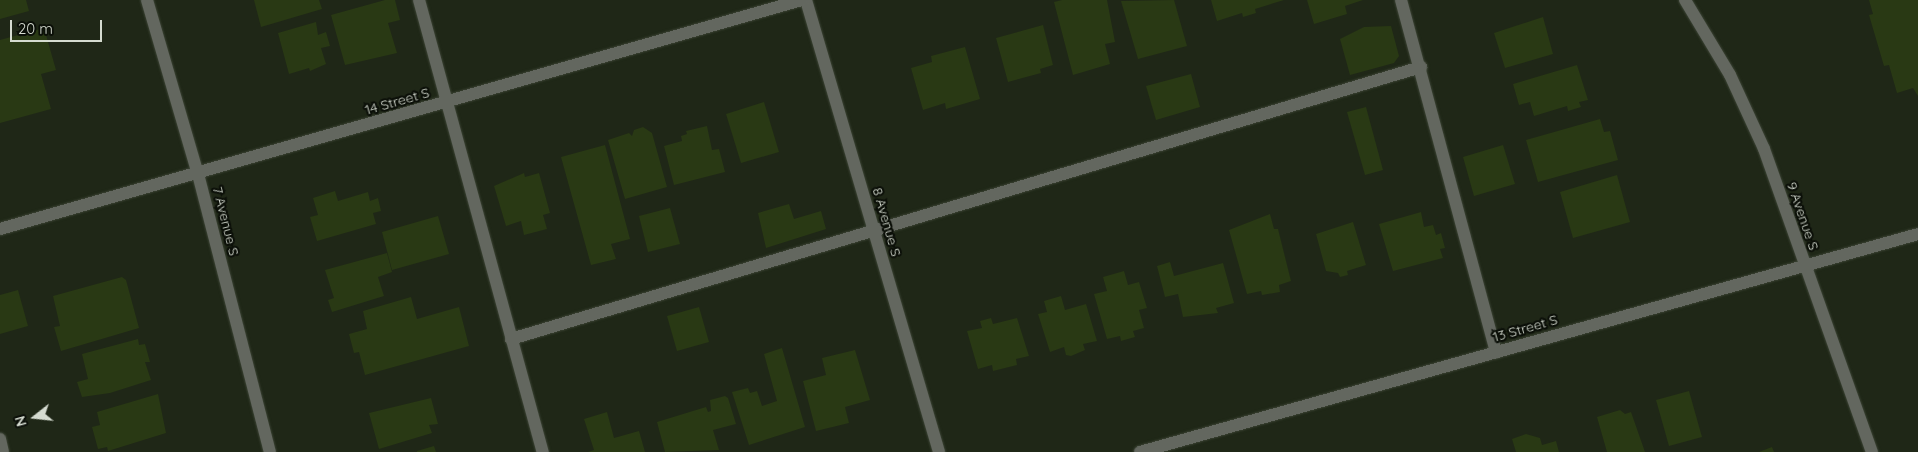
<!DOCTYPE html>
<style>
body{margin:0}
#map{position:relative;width:1918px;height:452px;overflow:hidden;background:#1f2717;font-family:Quicksand,sans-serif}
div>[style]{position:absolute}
.building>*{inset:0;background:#293914}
.roads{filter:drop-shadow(0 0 1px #3c4435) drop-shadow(0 0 1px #3c4435)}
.minor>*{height:12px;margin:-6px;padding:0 6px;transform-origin:6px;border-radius:6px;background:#63675f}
span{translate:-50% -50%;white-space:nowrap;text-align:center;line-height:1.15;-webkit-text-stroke:4.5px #0b0f08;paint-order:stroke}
.street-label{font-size:14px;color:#d5dbd0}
.north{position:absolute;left:10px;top:392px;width:50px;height:50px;-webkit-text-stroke:4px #0b0f08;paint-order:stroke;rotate:254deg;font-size:14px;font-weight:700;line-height:20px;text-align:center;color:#d5dbd0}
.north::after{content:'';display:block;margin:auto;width:18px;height:22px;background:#d5dbd0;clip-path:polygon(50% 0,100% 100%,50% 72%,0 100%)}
.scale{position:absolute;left:10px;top:20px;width:92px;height:22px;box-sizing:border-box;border:2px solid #d5dbd0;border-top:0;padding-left:6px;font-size:15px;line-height:18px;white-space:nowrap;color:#d5dbd0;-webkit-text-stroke:4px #0b0f08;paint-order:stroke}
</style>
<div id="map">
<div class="building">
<div style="clip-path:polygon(0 0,26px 0,29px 11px,0 19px)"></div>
<div style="clip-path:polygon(254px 0,319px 0,322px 9px,261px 27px)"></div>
<div style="clip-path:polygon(385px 0,395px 0,400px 20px,388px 23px,397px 53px,345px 65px,331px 15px)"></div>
<div style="clip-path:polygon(1062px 0,1107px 0,1115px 42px,1105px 44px,1110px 64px,1073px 75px,1054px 2px)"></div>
<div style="clip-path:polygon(1174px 0,1187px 46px,1138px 59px,1121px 1px)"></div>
<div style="clip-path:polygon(1211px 0,1284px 0,1255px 9px,1256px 13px,1243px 17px,1242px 13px,1217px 21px)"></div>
<div style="clip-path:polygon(1307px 0,1363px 0,1345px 6px,1347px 14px,1314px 24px)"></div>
<div style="clip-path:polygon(1869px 0,1918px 0,1918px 96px,1913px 88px,1897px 93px,1889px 65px,1884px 66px,1869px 15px,1873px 14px)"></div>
<div style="clip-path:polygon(1543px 17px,1553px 54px,1505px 68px,1494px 33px)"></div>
<div style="clip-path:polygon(316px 22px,318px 35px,326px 32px,330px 46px,321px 48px,326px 64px,310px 71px,309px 68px,289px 74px,278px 33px)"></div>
<div style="clip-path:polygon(1043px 25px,1053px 65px,1040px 69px,1041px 73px,1008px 82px,996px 38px)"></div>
<div style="clip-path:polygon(1391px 26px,1399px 56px,1394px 63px,1350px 75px,1340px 39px,1364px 27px)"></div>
<div style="clip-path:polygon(44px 28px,56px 70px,41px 74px,51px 109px,0 123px,0 40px)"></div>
<div style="clip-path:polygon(965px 47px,980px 99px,946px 109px,945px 103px,923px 110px,911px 68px,932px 62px,931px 56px)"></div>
<div style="clip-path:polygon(1577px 65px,1588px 100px,1579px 102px,1581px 107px,1568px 111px,1567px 106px,1534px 116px,1530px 102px,1519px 105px,1513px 84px)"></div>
<div style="clip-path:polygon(1191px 74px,1200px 107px,1156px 120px,1146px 86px)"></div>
<div style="clip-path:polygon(764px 102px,779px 152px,741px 163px,726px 114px)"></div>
<div style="clip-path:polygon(1366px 107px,1383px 170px,1365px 175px,1347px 112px)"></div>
<div style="clip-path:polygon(1600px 119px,1604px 132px,1610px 131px,1618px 160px,1538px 182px,1526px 140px)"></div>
<div style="clip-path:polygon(707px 126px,712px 150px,719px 149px,725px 172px,674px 185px,664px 146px,682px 141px,681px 136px,687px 134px,686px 131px)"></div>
<div style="clip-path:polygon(643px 127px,652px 133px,667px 187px,625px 199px,608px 140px,629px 133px,632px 136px,634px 130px)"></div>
<div style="clip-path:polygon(605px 145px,630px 239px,611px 244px,616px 259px,591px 265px,561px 157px)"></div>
<div style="clip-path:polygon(1503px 145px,1515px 184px,1474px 196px,1463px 157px)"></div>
<div style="clip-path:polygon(524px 173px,525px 177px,539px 173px,550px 213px,543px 215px,547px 229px,524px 235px,521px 221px,506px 226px,494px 186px)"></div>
<div style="clip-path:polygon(1617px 175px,1630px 222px,1573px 238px,1560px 192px)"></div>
<div style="clip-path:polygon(335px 191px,338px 201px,368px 192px,370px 201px,378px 198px,381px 211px,373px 213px,376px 224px,317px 241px,310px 217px,318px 215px,313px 198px)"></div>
<div style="clip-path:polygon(789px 204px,794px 219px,821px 211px,826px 229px,766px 248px,758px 213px)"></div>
<div style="clip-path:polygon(670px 208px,680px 244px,648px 252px,639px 216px)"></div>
<div style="clip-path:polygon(1421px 212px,1424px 227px,1433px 225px,1436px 235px,1441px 233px,1445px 248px,1440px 249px,1443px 258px,1393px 271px,1379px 224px)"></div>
<div style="clip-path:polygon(1270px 214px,1274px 229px,1278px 229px,1291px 281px,1279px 285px,1280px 292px,1262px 295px,1261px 291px,1247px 294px,1229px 230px)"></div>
<div style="clip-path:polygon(438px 216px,449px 254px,392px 270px,382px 232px)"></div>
<div style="clip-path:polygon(1353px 222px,1366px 265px,1347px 271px,1348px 275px,1340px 277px,1338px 273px,1326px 271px,1316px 234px)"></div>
<div style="clip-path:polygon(387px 253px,392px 272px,378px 277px,384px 296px,332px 312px,328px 300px,334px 298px,325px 270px)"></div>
<div style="clip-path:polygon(1170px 262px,1174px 276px,1223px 263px,1234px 303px,1216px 308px,1218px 313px,1183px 317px,1178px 294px,1165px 297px,1157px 266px)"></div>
<div style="clip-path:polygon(1124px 271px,1128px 285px,1139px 282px,1147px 308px,1139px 310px,1144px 328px,1133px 331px,1135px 337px,1121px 341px,1120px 336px,1107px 339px,1094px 294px,1107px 291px,1103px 277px)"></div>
<div style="clip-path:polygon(122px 277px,126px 280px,139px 328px,61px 351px,54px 327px,60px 326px,53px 296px)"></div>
<div style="clip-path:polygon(18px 290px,28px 326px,0 334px,0 295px)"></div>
<div style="clip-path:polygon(1061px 296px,1065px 310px,1086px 304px,1097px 341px,1083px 344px,1085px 350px,1071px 356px,1066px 355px,1064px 347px,1050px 352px,1038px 314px,1047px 312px,1044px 301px)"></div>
<div style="clip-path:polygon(411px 297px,417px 319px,459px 307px,469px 346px,365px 375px,359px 352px,354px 353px,349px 334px,367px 329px,363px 311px)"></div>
<div style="clip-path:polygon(699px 307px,709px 342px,677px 351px,667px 316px)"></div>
<div style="clip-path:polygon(991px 318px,993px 324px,1017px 318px,1029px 356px,1016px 359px,1017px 365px,993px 371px,992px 365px,978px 369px,967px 331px,982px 328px,980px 321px)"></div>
<div style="clip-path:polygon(138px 339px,139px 345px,145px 344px,150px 362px,145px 362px,151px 380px,110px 393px,82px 397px,77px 382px,88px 379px,82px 354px)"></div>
<div style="clip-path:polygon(782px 348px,805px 427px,749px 445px,732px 392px,748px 388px,750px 393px,757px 391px,762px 406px,777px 401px,764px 354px)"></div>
<div style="clip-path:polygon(855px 350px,870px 400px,845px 407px,849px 423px,816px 431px,803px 381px,826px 375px,822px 358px)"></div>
<div style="clip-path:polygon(1689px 391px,1702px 437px,1669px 446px,1656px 400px)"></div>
<div style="clip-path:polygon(158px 394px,166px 433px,108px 451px,107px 447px,98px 449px,92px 427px,100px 425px,97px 412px)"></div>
<div style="clip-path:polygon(725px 396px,728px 398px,736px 424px,713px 430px,719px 450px,665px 452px,657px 422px,706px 407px,708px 412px,711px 411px,710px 400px)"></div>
<div style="clip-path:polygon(431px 398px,438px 424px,429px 425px,432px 433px,379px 449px,369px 413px)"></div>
<div style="clip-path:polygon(1620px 410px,1625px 414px,1631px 412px,1645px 452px,1607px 452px,1597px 417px)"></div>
<div style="clip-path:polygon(607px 412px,614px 438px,639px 431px,645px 452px,588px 452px,594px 450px,584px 419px)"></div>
<div style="clip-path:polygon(1526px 434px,1540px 438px,1542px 445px,1556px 441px,1559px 452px,1516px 452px,1512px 439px)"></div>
<div style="clip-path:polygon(434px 446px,436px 452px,417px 452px,417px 451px)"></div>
<div style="clip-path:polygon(1772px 447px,1774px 452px,1759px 452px)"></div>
</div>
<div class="roads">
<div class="minor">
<div style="left:147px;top:0;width:181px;rotate:73.7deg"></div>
<div style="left:198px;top:174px;width:287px;rotate:75.5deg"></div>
<div style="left:419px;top:0;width:469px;rotate:74.7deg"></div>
<div style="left:806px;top:0;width:471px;rotate:73.6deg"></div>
<div style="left:1401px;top:0;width:365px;rotate:74.9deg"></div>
<div style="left:1685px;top:0;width:87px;rotate:59deg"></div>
<div style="left:1730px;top:75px;width:81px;rotate:65.3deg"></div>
<div style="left:1764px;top:149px;width:322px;rotate:70.4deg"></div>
<div style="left:0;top:229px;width:834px;rotate:-15.94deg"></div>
<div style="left:511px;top:339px;width:950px;rotate:-16.64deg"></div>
<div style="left:0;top:439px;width:13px;rotate:77deg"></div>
<div style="left:1140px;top:452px;width:808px;rotate:-15.65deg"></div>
</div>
</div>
<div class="street-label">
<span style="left:397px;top:101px;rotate:-16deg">14 Street S</span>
<span style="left:1803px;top:216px;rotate:71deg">9 Avenue S</span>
<span style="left:226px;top:221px;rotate:76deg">7 Avenue S</span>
<span style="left:887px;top:222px;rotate:74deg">8 Avenue S</span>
<span style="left:1525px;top:328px;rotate:-16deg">13 Street S</span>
</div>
<div class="north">N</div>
<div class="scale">20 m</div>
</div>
